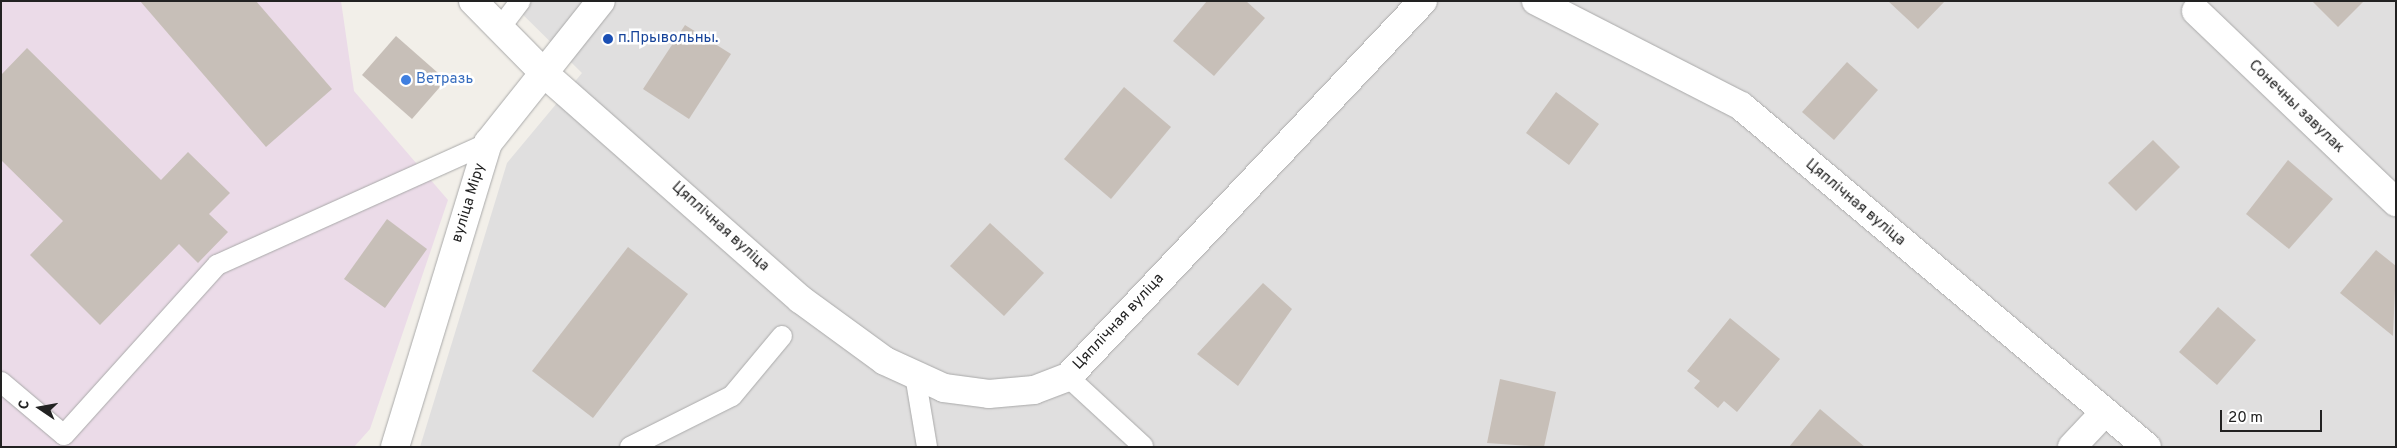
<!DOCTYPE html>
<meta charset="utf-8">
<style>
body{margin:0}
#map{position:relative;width:2397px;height:448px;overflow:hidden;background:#f2efe9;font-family:Overpass,sans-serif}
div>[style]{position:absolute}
.residential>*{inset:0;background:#e0dfdf}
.industrial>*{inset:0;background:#ebdbe8}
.building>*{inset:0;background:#c7bfb8}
.roads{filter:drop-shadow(0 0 1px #a9a9a9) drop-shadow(0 0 1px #a9a9a9)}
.service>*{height:20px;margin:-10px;padding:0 10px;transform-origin:10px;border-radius:10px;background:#fff}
.minor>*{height:28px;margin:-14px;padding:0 14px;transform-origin:14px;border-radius:14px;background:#fff}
.tertiary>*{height:28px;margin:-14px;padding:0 14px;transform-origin:14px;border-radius:14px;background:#fff}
.dots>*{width:14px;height:14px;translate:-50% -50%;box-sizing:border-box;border:2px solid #fff;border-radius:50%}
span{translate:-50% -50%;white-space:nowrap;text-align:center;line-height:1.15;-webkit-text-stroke:5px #fff;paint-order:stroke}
.transit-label{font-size:15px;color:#164399}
.left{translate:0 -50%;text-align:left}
.shop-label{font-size:15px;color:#366cbe}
.street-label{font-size:15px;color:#222}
.frame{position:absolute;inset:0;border:2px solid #222;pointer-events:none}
.north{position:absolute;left:15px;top:383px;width:50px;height:50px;-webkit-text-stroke:4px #fff;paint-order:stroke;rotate:282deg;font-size:14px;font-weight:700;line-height:20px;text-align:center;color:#222}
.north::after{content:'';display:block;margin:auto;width:18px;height:22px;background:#222;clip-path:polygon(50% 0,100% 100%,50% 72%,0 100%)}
.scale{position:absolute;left:2220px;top:410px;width:102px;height:22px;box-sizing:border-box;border:2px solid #222;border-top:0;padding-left:6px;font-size:15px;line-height:18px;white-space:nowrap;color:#222;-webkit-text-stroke:4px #fff;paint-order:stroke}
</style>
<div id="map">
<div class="residential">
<div style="clip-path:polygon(509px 1px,2396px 1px,2396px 447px,420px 447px,507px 163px,582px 73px)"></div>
</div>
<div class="industrial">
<div style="clip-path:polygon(1px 1px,341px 1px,354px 91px,448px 200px,370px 429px,354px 447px,1px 447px)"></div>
</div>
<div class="building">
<div style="clip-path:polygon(140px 1px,256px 1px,332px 89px,266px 147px)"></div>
<div style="clip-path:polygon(1207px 1px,1246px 1px,1265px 18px,1214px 76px,1173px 41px)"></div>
<div style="clip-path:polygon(1888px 1px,1945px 1px,1918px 29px)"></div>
<div style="clip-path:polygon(2312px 1px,2364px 1px,2338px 27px)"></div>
<div style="clip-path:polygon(685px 25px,731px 54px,689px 119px,643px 89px)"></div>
<div style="clip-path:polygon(396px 36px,446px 80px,412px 119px,362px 75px)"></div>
<div style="clip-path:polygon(27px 48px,161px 180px,188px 152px,230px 193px,209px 214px,228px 232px,198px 263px,179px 244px,100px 325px,30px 255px,63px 221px,1px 160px,1px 75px)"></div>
<div style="clip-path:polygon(1847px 62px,1878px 90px,1834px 140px,1802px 112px)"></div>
<div style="clip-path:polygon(1124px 87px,1171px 127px,1111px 199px,1064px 159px)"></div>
<div style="clip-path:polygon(1556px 92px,1599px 124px,1569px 165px,1526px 133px)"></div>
<div style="clip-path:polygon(2153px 140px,2180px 167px,2136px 211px,2108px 183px)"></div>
<div style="clip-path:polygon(2288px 160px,2333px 199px,2289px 249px,2246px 214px)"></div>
<div style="clip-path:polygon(387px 219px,427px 249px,385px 308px,344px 279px)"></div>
<div style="clip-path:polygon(990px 223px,1044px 273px,1004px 316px,950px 266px)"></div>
<div style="clip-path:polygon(628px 247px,688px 294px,593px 418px,532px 371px)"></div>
<div style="clip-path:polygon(2376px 250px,2396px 266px,2393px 336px,2340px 293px)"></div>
<div style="clip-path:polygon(1263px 283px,1292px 309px,1238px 386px,1197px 354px)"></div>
<div style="clip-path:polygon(2218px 307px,2256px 340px,2217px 385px,2179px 352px)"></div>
<div style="clip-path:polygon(1730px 318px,1780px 359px,1737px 412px,1724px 401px,1718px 408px,1694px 388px,1700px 381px,1687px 371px)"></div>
<div style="clip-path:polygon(1500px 379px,1556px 392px,1544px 447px,1487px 443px)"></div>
<div style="clip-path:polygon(1820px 409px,1865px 447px,1789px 447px)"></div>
</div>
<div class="roads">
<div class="service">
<div style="left:500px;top:28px;width:34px;rotate:-53deg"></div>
<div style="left:915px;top:375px;width:73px;rotate:80.5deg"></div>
<div style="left:1068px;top:377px;width:102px;rotate:42.6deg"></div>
<div style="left:1px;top:382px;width:82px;rotate:40.1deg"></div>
<div style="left:64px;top:435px;width:229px;rotate:-48deg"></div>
<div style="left:217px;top:265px;width:297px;rotate:-24.2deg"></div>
<div style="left:630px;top:447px;width:114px;rotate:-26.6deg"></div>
<div style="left:732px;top:396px;width:78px;rotate:-50.2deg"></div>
</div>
<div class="minor">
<div style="left:2196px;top:11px;width:277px;rotate:43.7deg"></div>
<div style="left:395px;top:447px;width:318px;rotate:-73deg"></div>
<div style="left:488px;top:143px;width:181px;rotate:-51.5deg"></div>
<div style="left:2072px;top:447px;width:45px;rotate:-46.8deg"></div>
</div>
<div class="tertiary">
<div style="left:473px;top:1px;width:104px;rotate:45.4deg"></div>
<div style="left:546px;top:75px;width:339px;rotate:41.4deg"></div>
<div style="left:800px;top:299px;width:105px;rotate:36.1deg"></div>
<div style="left:885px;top:361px;width:65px;rotate:24.6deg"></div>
<div style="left:944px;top:388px;width:45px;rotate:7.6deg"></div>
<div style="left:989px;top:394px;width:45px;rotate:-5.1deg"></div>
<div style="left:1034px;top:390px;width:36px;rotate:-21deg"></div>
<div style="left:1068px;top:377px;width:517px;rotate:-46.65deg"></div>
<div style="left:1536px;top:1px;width:230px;rotate:27.1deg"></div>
<div style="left:1741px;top:106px;width:530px;rotate:40.03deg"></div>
</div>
</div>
<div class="dots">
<div style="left:608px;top:39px;background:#1a4fb4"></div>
<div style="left:406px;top:80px;background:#3f7fe0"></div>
</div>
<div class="transit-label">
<span class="left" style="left:618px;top:39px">п.Прывольны.</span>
</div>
<div class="shop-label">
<span class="left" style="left:416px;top:80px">Ветразь</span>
</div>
<div class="street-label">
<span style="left:2296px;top:107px;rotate:44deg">Сонечны завулак</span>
<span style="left:469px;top:203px;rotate:-73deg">вуліца Міру</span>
<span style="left:1855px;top:203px;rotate:40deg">Цяплічная вуліца</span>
<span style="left:720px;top:227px;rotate:42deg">Цяплічная вуліца</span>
<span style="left:1119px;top:322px;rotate:-47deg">Цяплічная вуліца</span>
</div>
<div class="frame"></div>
<div class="north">С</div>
<div class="scale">20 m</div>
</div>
